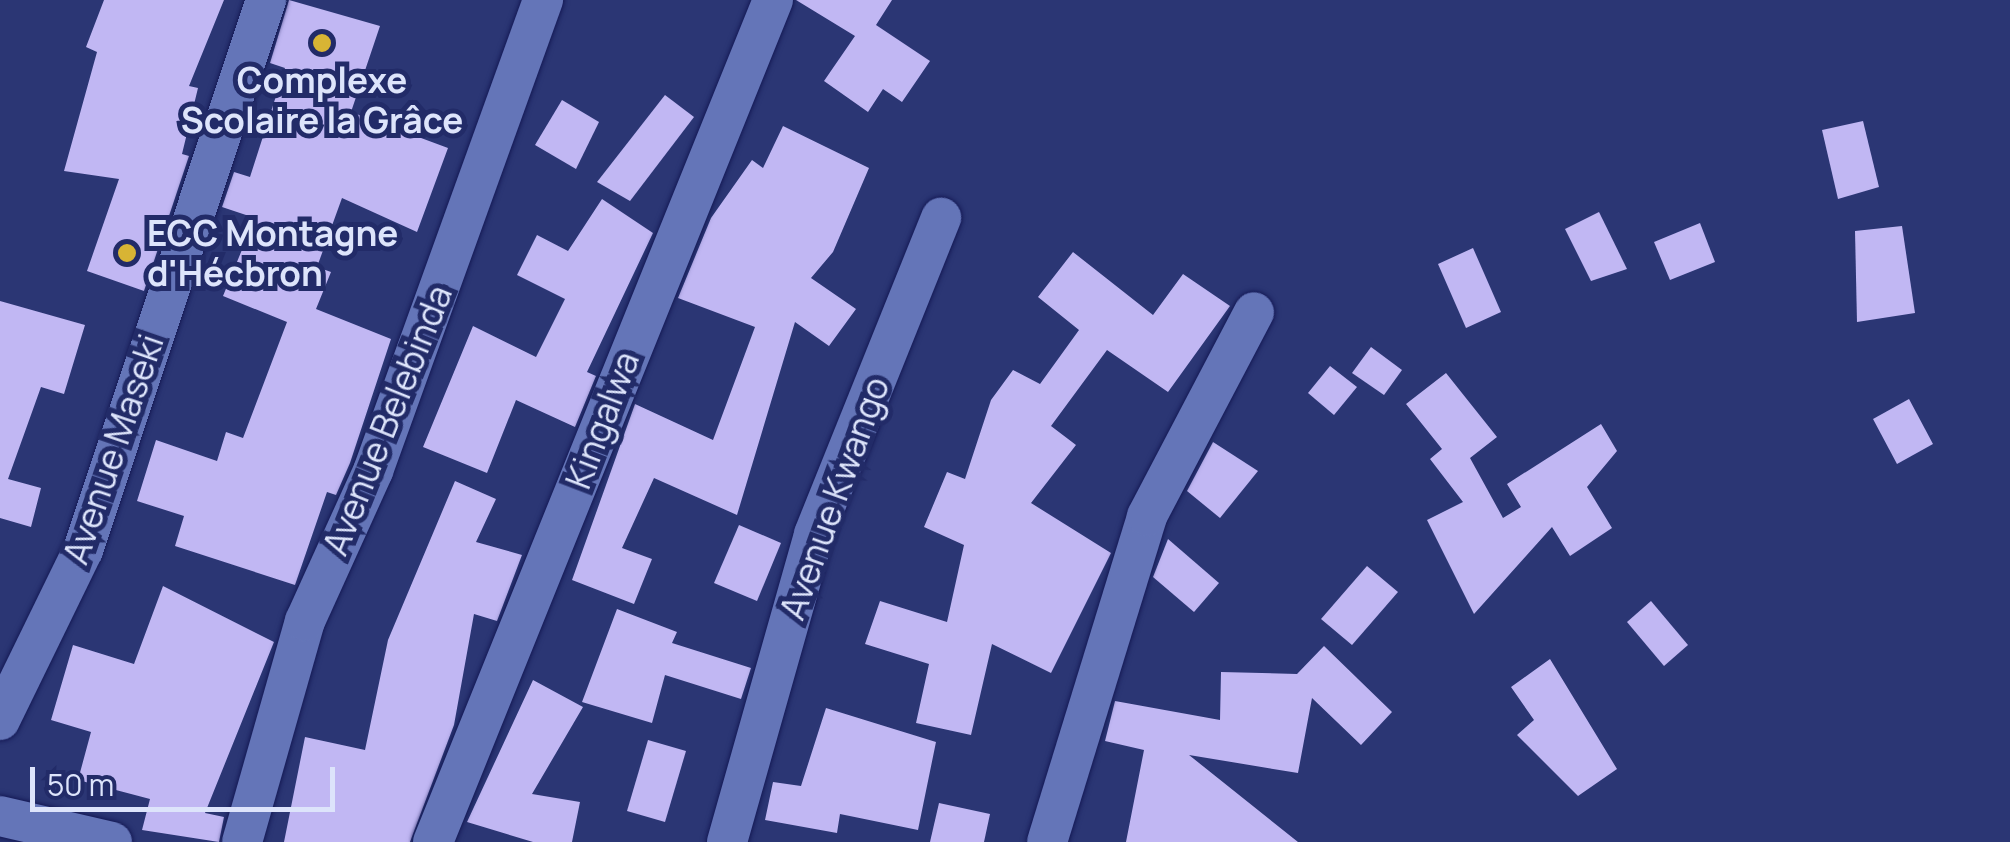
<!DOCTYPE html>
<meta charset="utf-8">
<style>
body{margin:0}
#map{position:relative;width:2010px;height:842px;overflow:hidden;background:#2b3674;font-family:Manrope,sans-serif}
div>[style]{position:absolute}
.building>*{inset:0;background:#c1b7f3}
.roads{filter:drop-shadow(0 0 2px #151a56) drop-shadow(0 0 2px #151a56)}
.minor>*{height:40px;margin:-20px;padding:0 20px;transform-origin:20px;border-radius:20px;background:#6475b8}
.dots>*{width:28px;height:28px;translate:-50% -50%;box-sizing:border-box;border:5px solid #222b68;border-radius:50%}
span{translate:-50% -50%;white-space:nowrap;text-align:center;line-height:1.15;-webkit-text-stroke:10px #222b68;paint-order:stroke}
.poi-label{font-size:35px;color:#dde4fb;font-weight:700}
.left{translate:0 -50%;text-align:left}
.street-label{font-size:35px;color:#dde4fb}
.scale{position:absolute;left:30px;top:767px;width:305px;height:45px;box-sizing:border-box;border:5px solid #dde4fb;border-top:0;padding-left:12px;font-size:30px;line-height:35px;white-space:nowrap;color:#dde4fb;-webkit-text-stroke:8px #222b68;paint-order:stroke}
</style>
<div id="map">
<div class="building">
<div style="clip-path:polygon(104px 0,224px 0,189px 86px,198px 88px,182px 154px,189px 156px,144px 291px,87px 271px,119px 179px,64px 171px,97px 52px,86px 47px)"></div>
<div style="clip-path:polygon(289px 0,380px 26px,351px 112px,448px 148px,417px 232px,342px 198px,317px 267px,331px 272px,316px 309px,391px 339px,350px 463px,336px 495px,327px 492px,295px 585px,175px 546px,184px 516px,137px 501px,156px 440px,217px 461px,226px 432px,243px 438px,287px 322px,223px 296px,255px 218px,222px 207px,234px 172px,250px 177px,285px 68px,270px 63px)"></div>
<div style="clip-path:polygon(796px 0,892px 0,876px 25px,930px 61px,902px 102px,883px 89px,868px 112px,824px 81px,855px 36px)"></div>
<div style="clip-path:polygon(665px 95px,694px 117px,630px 201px,597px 182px)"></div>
<div style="clip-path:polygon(562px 100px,599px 122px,576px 169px,535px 145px)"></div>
<div style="clip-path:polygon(1863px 121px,1879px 187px,1838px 199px,1822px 130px)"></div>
<div style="clip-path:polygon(783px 126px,869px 168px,833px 252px,811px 278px,856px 309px,829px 346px,795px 322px,737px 515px,654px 478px,622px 548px,652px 559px,634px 604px,572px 580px,635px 404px,713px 440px,755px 327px,678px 298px,711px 218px,752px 160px,763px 168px)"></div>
<div style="clip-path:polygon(602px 199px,653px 233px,587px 372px,596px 376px,575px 427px,516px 400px,487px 473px,423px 447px,473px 326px,536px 357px,565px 299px,517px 275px,537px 235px,568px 251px)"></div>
<div style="clip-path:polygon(1599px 212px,1627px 269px,1591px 281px,1565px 229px)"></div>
<div style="clip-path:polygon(1700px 223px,1715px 262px,1670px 280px,1654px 242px)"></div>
<div style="clip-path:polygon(1902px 226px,1915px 313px,1857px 322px,1855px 231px)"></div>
<div style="clip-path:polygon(1473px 248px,1501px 312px,1466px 328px,1438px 264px)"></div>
<div style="clip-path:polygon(1073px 252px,1153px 315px,1183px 274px,1230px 306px,1168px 392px,1107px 350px,1051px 426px,1076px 445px,1031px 503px,1111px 553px,1051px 673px,992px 644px,971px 735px,916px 723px,929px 664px,865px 644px,880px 601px,947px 622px,964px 545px,924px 527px,947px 472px,965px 479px,991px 400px,1013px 370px,1040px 384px,1079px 330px,1038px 297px)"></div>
<div style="clip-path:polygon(0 301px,85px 325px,64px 394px,41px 387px,8px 479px,41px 488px,31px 527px,0 518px)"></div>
<div style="clip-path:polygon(1371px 347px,1402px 370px,1384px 395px,1352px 373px)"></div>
<div style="clip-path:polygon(1330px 366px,1357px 387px,1334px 415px,1308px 393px)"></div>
<div style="clip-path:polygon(1446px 373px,1497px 437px,1470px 458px,1503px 518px,1521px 507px,1507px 484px,1601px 424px,1617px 451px,1587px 487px,1612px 528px,1570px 556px,1552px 527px,1474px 614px,1427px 520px,1463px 502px,1430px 459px,1442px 449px,1406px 404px)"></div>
<div style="clip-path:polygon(1909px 399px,1933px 444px,1897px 464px,1873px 419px)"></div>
<div style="clip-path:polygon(1213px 442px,1258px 471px,1220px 518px,1187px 491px)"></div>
<div style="clip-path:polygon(455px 481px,496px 499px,476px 542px,522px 555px,497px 621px,474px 614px,454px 725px,410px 842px,284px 842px,305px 737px,365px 750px,388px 640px)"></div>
<div style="clip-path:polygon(739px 525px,781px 543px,757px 601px,714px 583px)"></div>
<div style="clip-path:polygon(1168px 539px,1219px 583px,1194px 612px,1153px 577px)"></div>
<div style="clip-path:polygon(1367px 566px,1398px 592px,1352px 645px,1321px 619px)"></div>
<div style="clip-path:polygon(163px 586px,274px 642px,205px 813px,224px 817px,219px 842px,142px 830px,150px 799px,78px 780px,91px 732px,51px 720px,73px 645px,134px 664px)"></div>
<div style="clip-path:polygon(1651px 601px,1688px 645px,1664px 666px,1627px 622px)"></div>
<div style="clip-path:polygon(617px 609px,677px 632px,672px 643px,751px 668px,741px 699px,665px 675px,652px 723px,582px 702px)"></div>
<div style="clip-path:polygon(1324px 646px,1392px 712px,1361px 745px,1312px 698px,1298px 773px,1189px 755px,1298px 842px,1126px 842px,1144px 750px,1105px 741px,1115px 701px,1220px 720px,1221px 672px,1297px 674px)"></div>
<div style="clip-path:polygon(1550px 659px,1617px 769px,1578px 796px,1517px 735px,1534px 720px,1511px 687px)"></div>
<div style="clip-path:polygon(533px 680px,583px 707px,532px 794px,580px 802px,572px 842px,533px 842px,467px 822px)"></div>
<div style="clip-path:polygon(826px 708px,936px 742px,918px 830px,840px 814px,837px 833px,765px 820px,773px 782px,801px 786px)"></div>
<div style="clip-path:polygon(648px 740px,686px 751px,665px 822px,627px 811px)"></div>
<div style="clip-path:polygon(939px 803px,990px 814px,984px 842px,930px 842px)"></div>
</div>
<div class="roads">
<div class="minor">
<div style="left:0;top:720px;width:189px;rotate:-64deg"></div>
<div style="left:83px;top:550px;width:580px;rotate:-71.6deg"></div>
<div style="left:0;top:816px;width:115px;rotate:13.1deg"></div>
<div style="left:242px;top:842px;width:230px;rotate:-74.1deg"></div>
<div style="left:305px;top:621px;width:165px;rotate:-65.6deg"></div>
<div style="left:373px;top:471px;width:501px;rotate:-70.15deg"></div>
<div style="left:433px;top:842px;width:908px;rotate:-68.01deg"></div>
<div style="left:727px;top:842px;width:320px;rotate:-74.2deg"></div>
<div style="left:814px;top:534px;width:341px;rotate:-68.1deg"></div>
<div style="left:1047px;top:842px;width:341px;rotate:-72.9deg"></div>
<div style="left:1147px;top:516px;width:230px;rotate:-62.3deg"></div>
</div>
</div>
<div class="dots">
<div style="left:322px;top:43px;background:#d8b434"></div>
<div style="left:127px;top:253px;background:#d8b434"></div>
</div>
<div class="poi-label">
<span style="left:322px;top:100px">Complexe<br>Scolaire la Grâce</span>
<span class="left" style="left:147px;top:253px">ECC Montagne<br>d'Hécbron</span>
</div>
<div class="street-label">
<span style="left:387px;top:420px;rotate:-68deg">Avenue Belebinda</span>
<span style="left:602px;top:420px;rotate:-69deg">Kingalwa</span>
<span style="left:113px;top:449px;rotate:-71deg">Avenue Maseki</span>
<span style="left:834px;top:498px;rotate:-70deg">Avenue Kwango</span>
</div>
<div class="scale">50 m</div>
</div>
